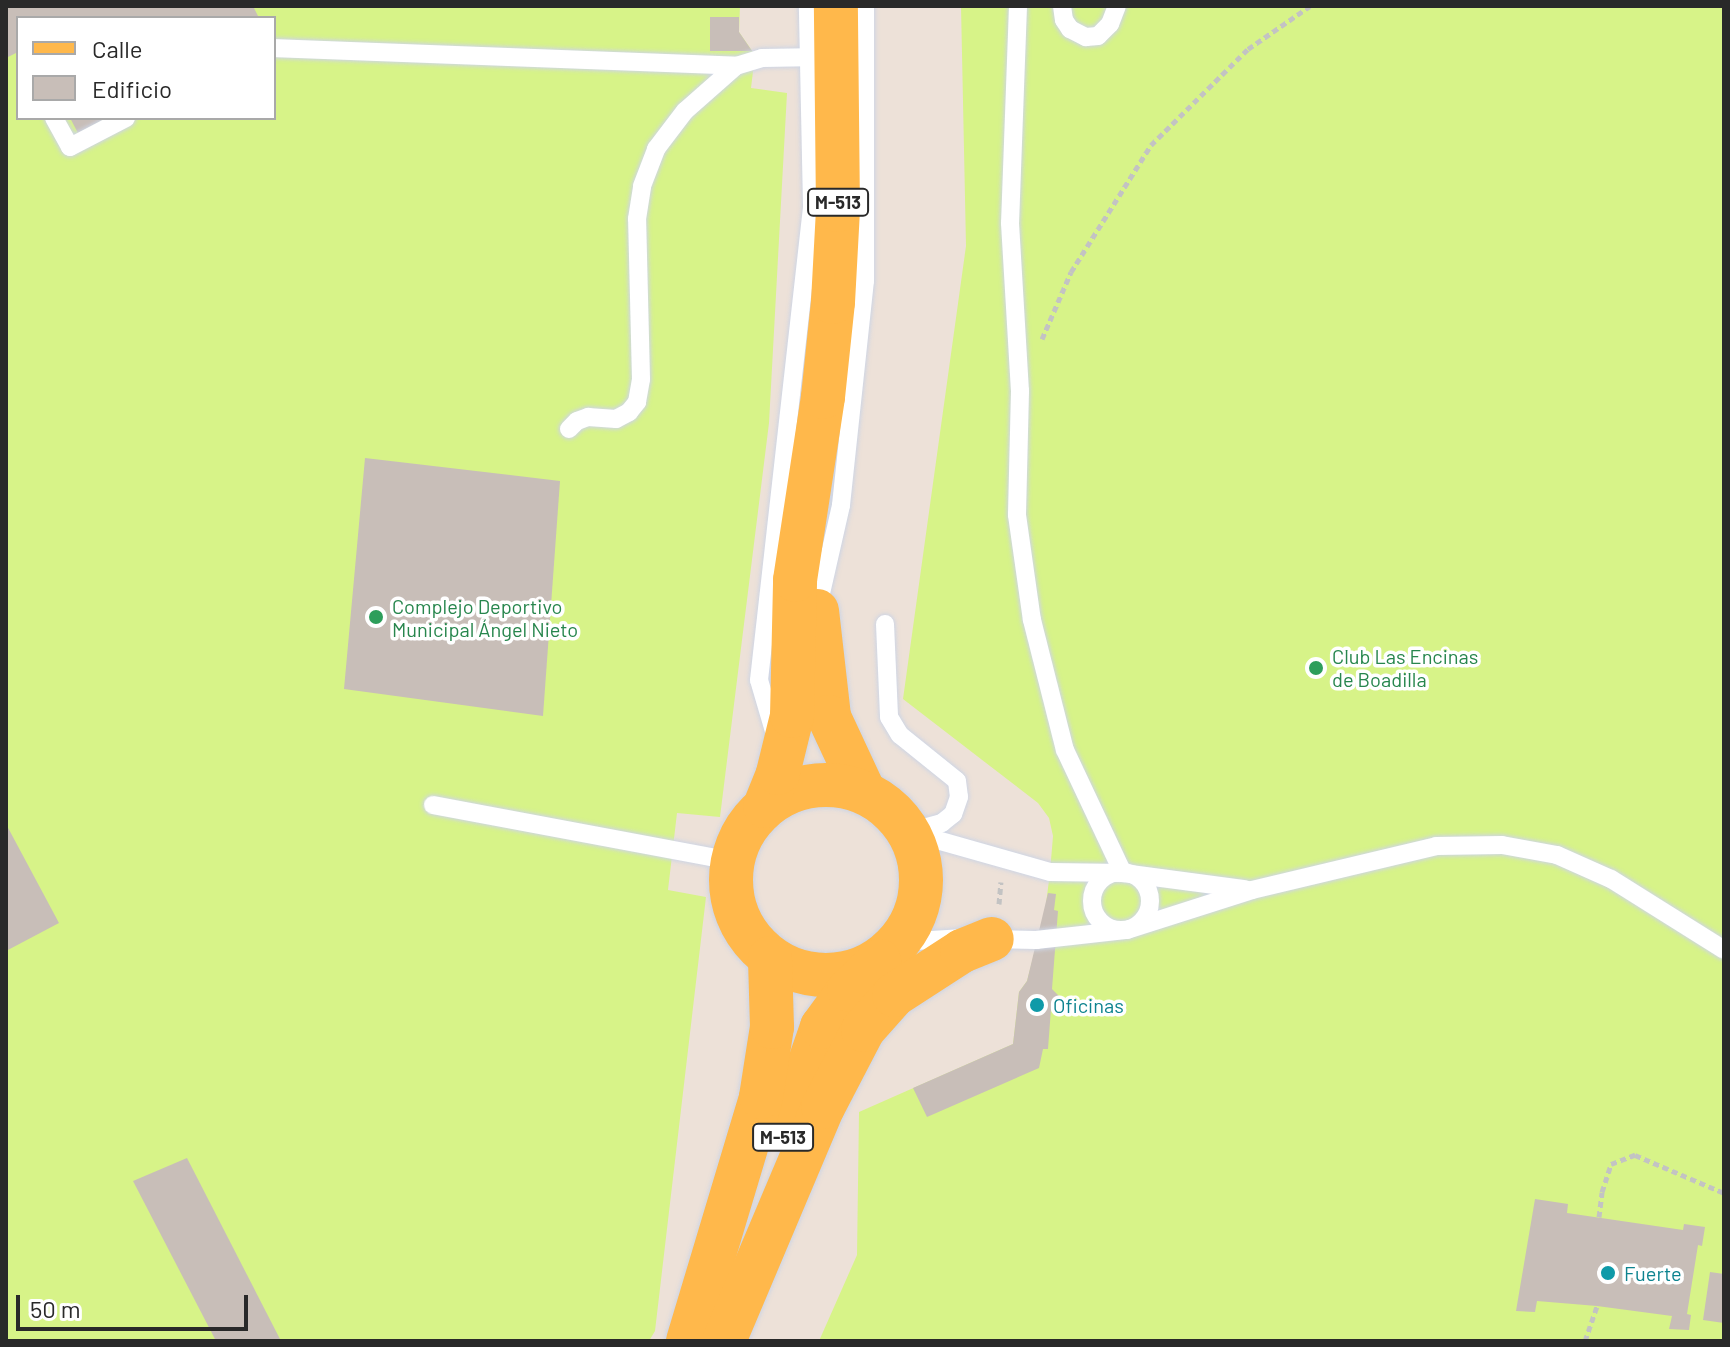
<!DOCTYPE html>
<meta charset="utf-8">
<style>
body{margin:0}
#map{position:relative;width:1730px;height:1347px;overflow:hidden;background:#ede1d8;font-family:Barlow,sans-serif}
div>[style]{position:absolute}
.pitch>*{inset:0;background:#d7f388}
.building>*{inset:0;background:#c8beb8}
.path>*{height:5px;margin-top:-2.5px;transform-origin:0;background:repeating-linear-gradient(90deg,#c3c3c3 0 6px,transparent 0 10px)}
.roads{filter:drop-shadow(0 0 2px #ced5e4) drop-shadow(0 0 2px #ced5e4)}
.lane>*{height:18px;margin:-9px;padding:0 9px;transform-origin:9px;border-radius:9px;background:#fff}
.lane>.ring{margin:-9px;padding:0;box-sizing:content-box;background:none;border:18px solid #fff;border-radius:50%}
.primary>*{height:44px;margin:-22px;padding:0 22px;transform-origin:22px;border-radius:22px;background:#ffb84b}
.primary>.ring{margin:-22px;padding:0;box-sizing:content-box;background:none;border:44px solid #ffb84b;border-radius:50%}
.dots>*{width:22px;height:22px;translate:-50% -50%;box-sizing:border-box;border:4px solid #fff;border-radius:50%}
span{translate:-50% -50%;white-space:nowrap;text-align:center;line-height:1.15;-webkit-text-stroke:7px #fff;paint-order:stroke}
.shield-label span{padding:2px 6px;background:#fff;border:2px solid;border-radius:6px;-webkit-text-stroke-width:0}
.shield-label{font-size:18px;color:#292929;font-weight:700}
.leisure-label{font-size:20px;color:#27864d}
.left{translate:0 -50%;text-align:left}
.culture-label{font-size:20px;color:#0d838f}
.frame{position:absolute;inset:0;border:8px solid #292929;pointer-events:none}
.legend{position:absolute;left:16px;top:16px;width:260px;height:104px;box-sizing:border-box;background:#fff;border:2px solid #a9a9a9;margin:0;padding:10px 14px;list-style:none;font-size:24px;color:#292929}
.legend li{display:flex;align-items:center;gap:16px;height:40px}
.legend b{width:40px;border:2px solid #a9a9a9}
.scale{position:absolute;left:16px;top:1295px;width:232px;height:36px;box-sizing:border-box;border:4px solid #292929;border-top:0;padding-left:10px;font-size:24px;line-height:28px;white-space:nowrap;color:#292929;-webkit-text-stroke:6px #fff;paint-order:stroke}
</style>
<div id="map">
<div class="pitch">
<div style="clip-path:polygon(evenodd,6px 6px,740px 6px,739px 32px,755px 55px,751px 88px,787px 93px,769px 423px,720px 817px,677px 813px,668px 890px,706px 897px,655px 1331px,649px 1341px,6px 1341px,6px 6px,18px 18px,274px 18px,274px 118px,18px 118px,18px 18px)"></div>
<div style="clip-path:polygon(961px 6px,1724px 6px,1724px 1341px,819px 1341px,857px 1255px,859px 1112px,1013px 1044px,1019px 992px,1027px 981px,1045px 912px,1050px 872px,1053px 836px,1049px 818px,1038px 803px,903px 699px,966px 246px)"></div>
</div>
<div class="building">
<div style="clip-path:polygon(6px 6px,253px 6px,258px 16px,18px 18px,18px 52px,8px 57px)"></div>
<div style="clip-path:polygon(710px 17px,739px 17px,739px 32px,752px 51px,710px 51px)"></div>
<div style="clip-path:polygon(70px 118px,106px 118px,78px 133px)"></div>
<div style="clip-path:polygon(365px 458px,560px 481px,543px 716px,344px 689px)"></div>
<div style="clip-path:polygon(6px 824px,59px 923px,6px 951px)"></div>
<div style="clip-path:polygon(1048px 893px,1056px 894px,1054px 910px,1058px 911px,1052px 989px,1063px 1000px,1051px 1009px,1048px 1049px,1043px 1049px,1039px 1068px,927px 1117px,913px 1088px,1013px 1044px,1019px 992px,1027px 981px)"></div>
<div style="clip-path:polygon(187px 1158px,281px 1341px,216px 1341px,133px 1181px)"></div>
<div style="clip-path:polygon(1535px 1199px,1568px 1204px,1567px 1213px,1683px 1230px,1684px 1224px,1705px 1227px,1702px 1246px,1698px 1245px,1687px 1314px,1691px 1315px,1689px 1330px,1669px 1329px,1672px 1316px,1597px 1306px,1537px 1301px,1535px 1312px,1516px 1311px)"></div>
<div style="clip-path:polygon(1710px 1272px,1724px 1274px,1724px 1323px,1703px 1320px)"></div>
</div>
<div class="path">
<div style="left:1042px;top:339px;width:73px;rotate:-66.6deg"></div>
<div style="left:1071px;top:272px;width:150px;rotate:-57.8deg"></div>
<div style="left:1151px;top:145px;width:136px;rotate:-44.7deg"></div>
<div style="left:1248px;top:49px;width:75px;rotate:-34.7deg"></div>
<div style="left:999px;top:904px;width:22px;rotate:-85deg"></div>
<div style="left:1599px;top:1217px;width:25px;rotate:-83deg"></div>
<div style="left:1602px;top:1192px;width:29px;rotate:-72deg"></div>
<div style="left:1611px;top:1164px;width:26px;rotate:-21deg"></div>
<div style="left:1635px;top:1155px;width:97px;rotate:23.1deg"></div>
<div style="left:1585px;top:1341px;width:37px;rotate:-71deg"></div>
</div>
<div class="roads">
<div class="lane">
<div style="left:1018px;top:6px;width:217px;rotate:92.1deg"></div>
<div style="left:1010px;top:223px;width:168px;rotate:86.6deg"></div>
<div style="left:1020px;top:391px;width:124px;rotate:91.4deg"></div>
<div style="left:1017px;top:515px;width:106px;rotate:81.9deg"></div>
<div style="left:1032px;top:620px;width:134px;rotate:75.8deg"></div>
<div style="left:1065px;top:750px;width:136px;rotate:64.8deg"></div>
<div style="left:1062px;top:6px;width:14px;rotate:82deg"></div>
<div style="left:1064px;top:20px;width:11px;rotate:56deg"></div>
<div style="left:1070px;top:29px;width:18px;rotate:27deg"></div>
<div style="left:1086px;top:37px;width:12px;rotate:-5deg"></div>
<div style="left:1098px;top:36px;width:17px;rotate:-45deg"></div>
<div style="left:1110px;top:24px;width:19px;rotate:-69deg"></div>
<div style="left:274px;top:48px;width:462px;rotate:2.2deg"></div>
<div style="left:54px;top:118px;width:33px;rotate:61deg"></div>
<div style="left:70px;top:147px;width:63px;rotate:-27.4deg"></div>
<div style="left:569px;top:429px;width:11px;rotate:-45deg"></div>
<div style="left:577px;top:421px;width:12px;rotate:-20deg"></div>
<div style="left:588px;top:417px;width:28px;rotate:4deg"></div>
<div style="left:616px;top:419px;width:15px;rotate:-28deg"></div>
<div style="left:629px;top:412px;width:13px;rotate:-51deg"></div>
<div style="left:637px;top:402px;width:23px;rotate:-80deg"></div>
<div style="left:641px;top:379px;width:160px;rotate:-91.4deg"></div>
<div style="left:637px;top:219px;width:33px;rotate:-81deg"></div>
<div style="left:642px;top:186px;width:40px;rotate:-69deg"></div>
<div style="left:656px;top:149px;width:48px;rotate:-52.7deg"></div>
<div style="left:685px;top:111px;width:68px;rotate:-41.4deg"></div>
<div style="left:736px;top:66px;width:27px;rotate:-17deg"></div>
<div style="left:762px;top:58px;width:60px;rotate:-1deg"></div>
<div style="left:817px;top:611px;width:109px;rotate:-77.2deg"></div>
<div style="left:841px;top:505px;width:225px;rotate:-83.9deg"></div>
<div style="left:865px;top:281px;width:275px;rotate:-90deg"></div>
<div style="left:885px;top:624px;width:93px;rotate:87.5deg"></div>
<div style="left:889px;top:717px;width:21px;rotate:59deg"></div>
<div style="left:900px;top:735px;width:73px;rotate:38.9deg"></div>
<div style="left:957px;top:781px;width:16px;rotate:83deg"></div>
<div style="left:959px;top:797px;width:18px;rotate:109deg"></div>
<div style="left:953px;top:814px;width:14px;rotate:141deg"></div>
<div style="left:942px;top:823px;width:28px;rotate:165deg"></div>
<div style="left:776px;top:738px;width:60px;rotate:-106.3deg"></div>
<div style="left:759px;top:680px;width:478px;rotate:-83.6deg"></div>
<div style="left:812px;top:205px;width:199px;rotate:-91.2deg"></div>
<div style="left:433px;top:805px;width:304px;rotate:10.6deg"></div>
<div style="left:906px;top:825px;width:34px;rotate:26deg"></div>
<div style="left:937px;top:840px;width:117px;rotate:15.8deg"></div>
<div style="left:1050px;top:872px;width:73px;rotate:0.8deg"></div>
<div style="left:1123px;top:873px;width:123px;rotate:7.5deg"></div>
<div class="ring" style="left:1092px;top:872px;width:40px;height:40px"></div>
<div style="left:990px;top:939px;width:46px;rotate:1.2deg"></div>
<div style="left:1036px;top:940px;width:92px;rotate:-6.3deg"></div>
<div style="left:1127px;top:930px;width:131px;rotate:-17.7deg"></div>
<div style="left:1252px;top:890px;width:189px;rotate:-13.4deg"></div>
<div style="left:1436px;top:846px;width:66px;rotate:-0.9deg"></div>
<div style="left:1502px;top:845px;width:56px;rotate:10.3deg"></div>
<div style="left:1557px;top:855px;width:59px;rotate:24deg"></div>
<div style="left:1611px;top:879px;width:133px;rotate:32.1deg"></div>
<div style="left:899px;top:942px;width:65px;rotate:-3.5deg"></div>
</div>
<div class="primary">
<div style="left:817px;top:611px;width:107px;rotate:83.5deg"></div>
<div style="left:829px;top:717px;width:83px;rotate:65deg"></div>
<div class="ring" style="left:731px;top:785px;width:146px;height:146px"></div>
<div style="left:765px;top:806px;width:35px;rotate:-68deg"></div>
<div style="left:778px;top:773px;width:59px;rotate:-76.2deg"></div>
<div style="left:792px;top:716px;width:136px;rotate:-88.7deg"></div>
<div style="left:795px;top:580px;width:185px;rotate:-81.3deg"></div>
<div style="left:823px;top:397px;width:96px;rotate:-84deg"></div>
<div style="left:833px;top:302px;width:92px;rotate:-86.9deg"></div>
<div style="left:838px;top:210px;width:204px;rotate:-90.6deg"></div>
<div style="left:787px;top:1128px;width:107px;rotate:-70.9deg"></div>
<div style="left:822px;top:1027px;width:46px;rotate:-53.9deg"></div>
<div style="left:849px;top:990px;width:42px;rotate:-44deg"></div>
<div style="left:688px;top:1341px;width:255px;rotate:-73.3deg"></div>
<div style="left:761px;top:1097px;width:71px;rotate:-81.1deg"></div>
<div style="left:772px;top:1027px;width:69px;rotate:-91.7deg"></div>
<div style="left:724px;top:1341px;width:254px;rotate:-67.1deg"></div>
<div style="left:823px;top:1107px;width:87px;rotate:-62.5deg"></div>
<div style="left:863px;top:1030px;width:47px;rotate:-48.5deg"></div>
<div style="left:894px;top:995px;width:81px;rotate:-32.9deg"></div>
<div style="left:962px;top:951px;width:32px;rotate:-22deg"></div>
</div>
</div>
<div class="dots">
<div style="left:376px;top:617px;background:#2e9e5b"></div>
<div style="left:1316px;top:668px;background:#2e9e5b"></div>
<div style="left:1037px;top:1005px;background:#0f9aa8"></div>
<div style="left:1608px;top:1273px;background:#0f9aa8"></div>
</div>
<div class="shield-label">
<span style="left:838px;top:202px">M-513</span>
<span style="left:783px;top:1137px">M-513</span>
</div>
<div class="leisure-label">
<span class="left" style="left:392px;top:618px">Complejo Deportivo<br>Municipal Ángel Nieto</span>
<span class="left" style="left:1332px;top:668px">Club Las Encinas<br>de Boadilla</span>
</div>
<div class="culture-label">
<span class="left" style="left:1053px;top:1005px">Oficinas</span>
<span class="left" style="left:1624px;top:1273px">Fuerte</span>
</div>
<div class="frame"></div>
<ul class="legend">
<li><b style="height:10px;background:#ffb84b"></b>Calle</li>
<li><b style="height:22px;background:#c8beb8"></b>Edificio</li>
</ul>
<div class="scale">50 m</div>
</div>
